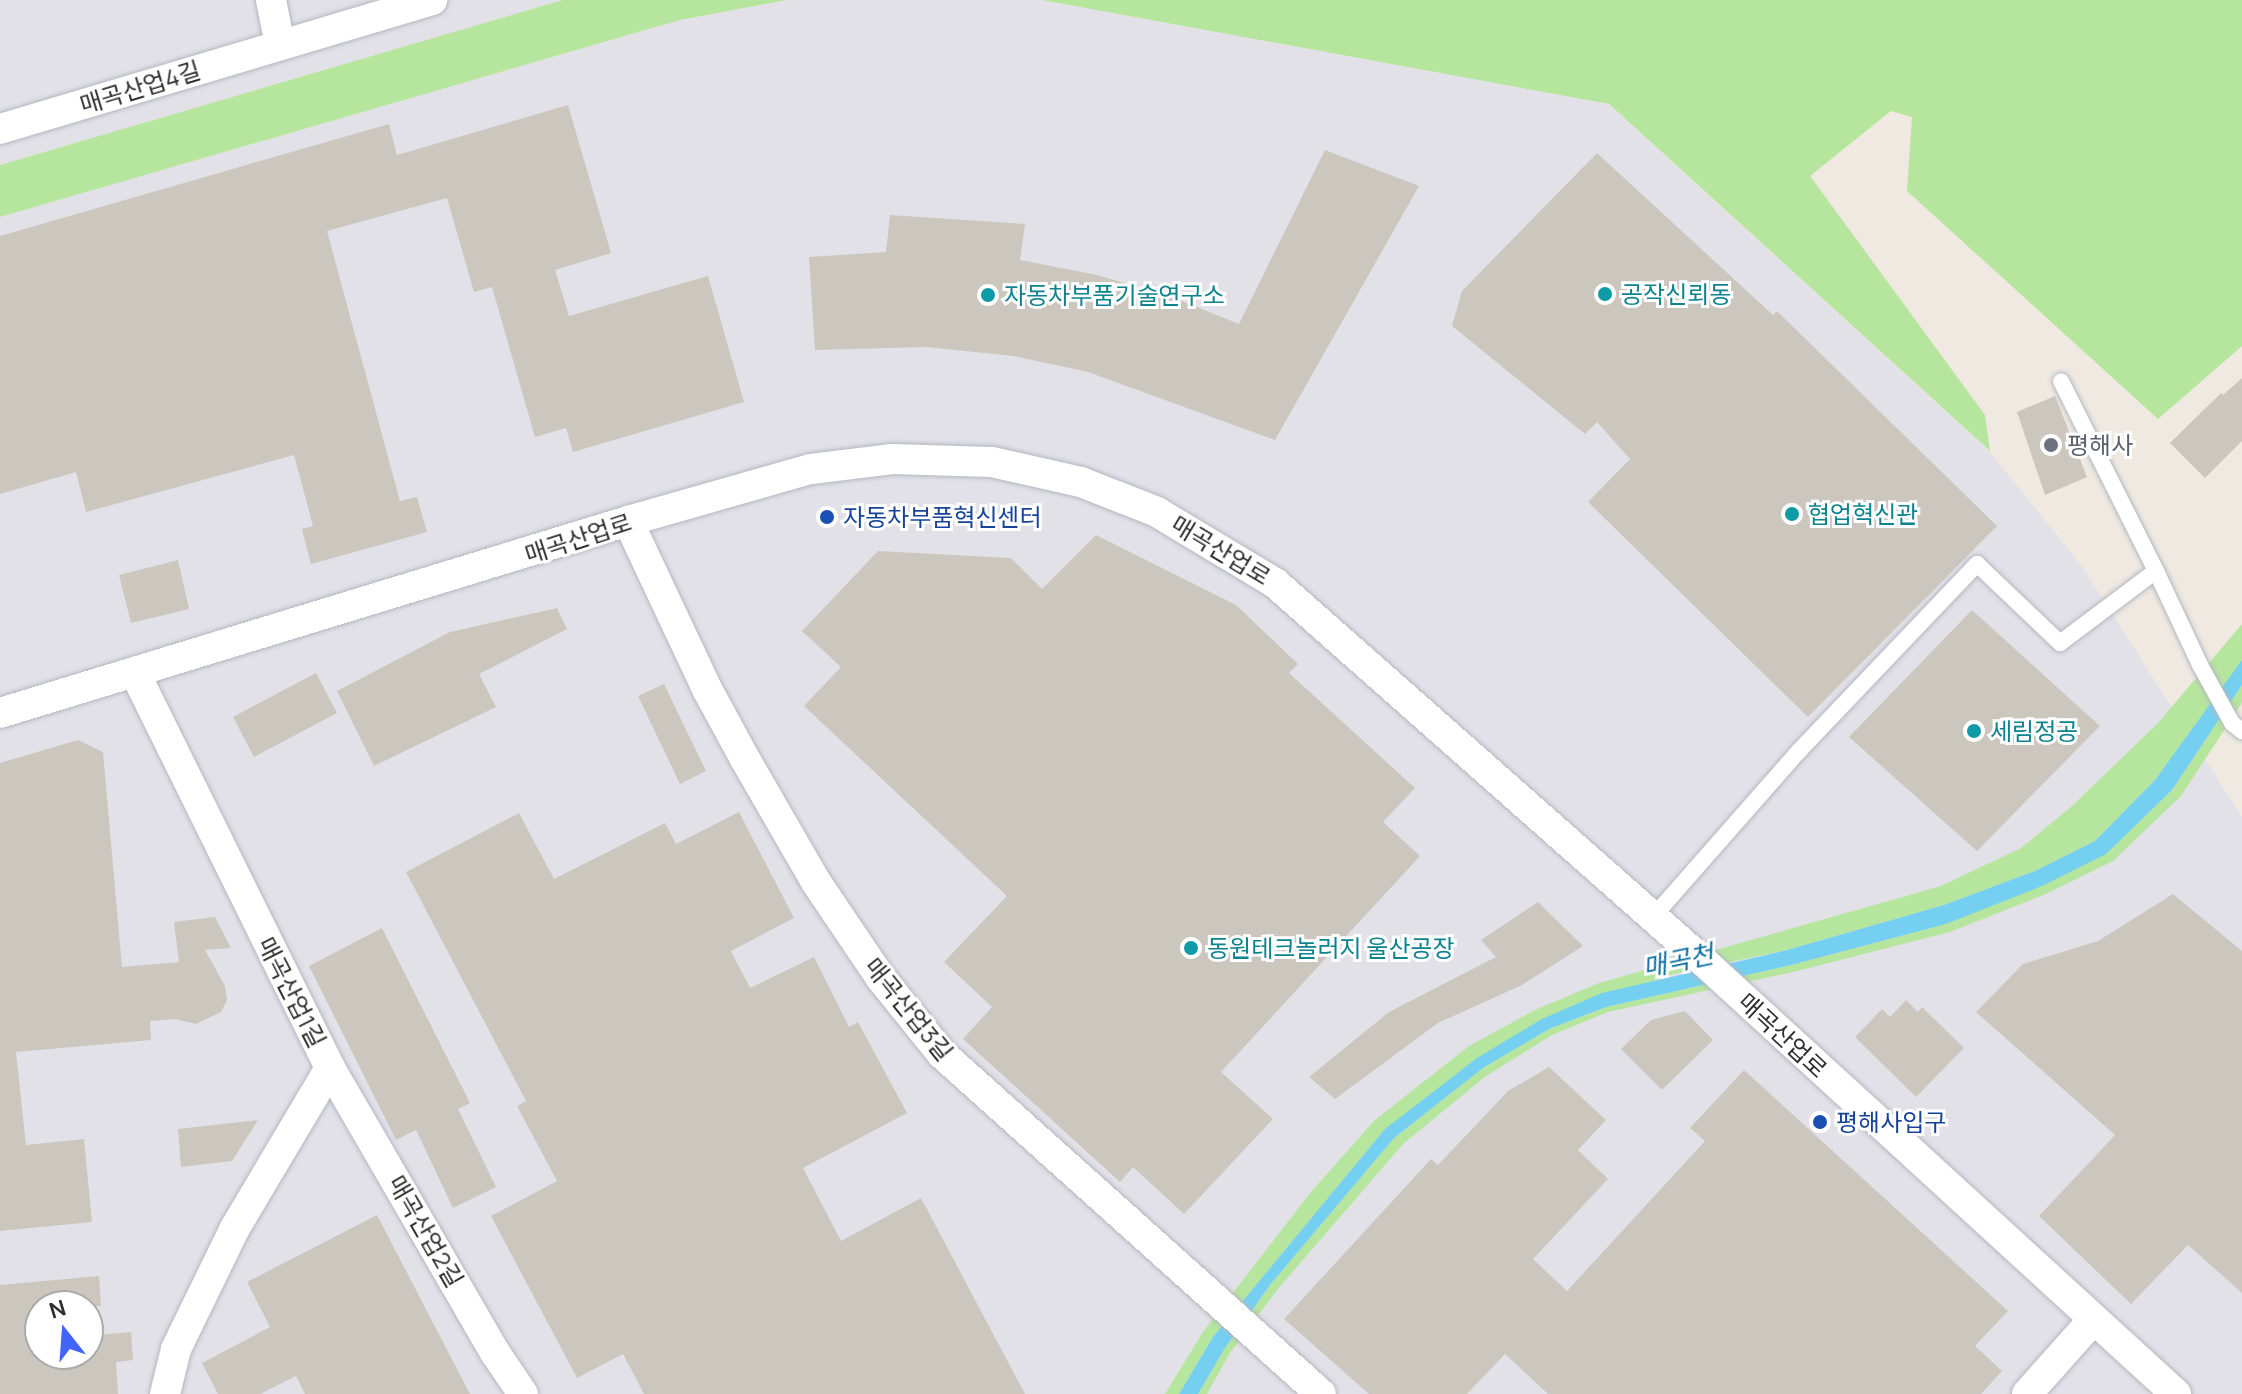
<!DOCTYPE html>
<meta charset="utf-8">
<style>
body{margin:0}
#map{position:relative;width:2242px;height:1394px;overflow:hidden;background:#efe9e1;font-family:Manrope,"Noto Sans KR",sans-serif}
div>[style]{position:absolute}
.industrial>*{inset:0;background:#e3e1e8}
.green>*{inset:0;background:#b6e59e}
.water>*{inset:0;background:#75cff0}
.building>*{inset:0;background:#cbc7bf}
.roads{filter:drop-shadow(0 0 2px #b4b7c1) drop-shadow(0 0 2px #b4b7c1)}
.service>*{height:16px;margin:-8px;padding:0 8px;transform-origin:8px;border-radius:8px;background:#fff}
.minor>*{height:30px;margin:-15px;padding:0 15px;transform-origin:15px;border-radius:15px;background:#fff}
.dots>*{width:22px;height:22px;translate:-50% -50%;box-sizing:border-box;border:4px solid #fff;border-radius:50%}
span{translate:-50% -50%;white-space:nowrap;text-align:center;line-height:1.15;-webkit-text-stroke:6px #fff;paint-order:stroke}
.street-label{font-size:24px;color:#2e2e2e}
.culture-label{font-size:24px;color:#0d838f}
.left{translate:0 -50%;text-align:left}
.worship-label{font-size:24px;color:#5b616d}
.transit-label{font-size:24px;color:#164399}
.water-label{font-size:26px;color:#0d6fa3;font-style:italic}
.north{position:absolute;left:24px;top:1290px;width:80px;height:80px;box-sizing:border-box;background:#fff;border:2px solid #ababab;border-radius:50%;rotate:343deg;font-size:22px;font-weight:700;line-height:32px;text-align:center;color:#2e2e2e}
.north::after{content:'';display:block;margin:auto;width:28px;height:36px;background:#4264fb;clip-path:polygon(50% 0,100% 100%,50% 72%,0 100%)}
</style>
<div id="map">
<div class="industrial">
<div style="clip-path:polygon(0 0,563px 0,0 165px)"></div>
<div style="clip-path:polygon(evenodd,787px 0,1042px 0,1608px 104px,1989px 451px,2081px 565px,2242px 817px,2242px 1394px,0 1394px,0 217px,680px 20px,787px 0,40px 1306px,88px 1306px,88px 1354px,40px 1354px,40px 1306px)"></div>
</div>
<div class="green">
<div style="clip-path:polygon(563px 0,787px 0,680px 20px,0 217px,0 165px)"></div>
<div style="clip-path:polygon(1042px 0,2242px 0,2242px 346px,2158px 419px,1907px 191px,1912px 117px,1891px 111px,1810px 176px,1985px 415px,1990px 451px,1609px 104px)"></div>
<div style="clip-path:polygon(2242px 624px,2242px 661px,2155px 780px,2095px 841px,2035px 871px,1944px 905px,1787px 950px,1673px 974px,1542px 1019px,1385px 1129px,1213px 1337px,1179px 1394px,1165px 1394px,1203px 1332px,1310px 1193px,1375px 1120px,1469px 1046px,1537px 1009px,1599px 983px,1941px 886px,2021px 848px,2072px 806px,2158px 723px)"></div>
<div style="clip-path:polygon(2242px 685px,2242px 703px,2181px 796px,2113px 861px,2046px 894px,1950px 932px,1793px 972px,1608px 1012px,1552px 1035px,1486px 1076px,1403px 1144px,1277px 1290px,1230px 1353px,1207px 1394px,1198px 1394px,1225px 1348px,1270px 1285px,1394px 1138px,1483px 1068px,1549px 1029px,1606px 1007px,1791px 965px,1946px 924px,2106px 853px,2172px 790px)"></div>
</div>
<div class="water">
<div style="clip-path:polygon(2242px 660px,2242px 685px,2172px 790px,2106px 854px,2042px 886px,1946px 924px,1791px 965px,1606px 1007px,1549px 1029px,1483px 1068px,1394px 1138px,1270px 1285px,1225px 1348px,1198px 1394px,1179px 1394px,1213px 1337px,1385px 1129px,1477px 1058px,1542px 1019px,1602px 993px,1787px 950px,1944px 905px,2035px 871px,2095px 841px,2155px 780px)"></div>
</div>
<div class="building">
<div style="clip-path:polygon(568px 105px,611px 253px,555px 270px,569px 316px,708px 276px,744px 402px,573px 452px,566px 428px,535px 437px,492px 287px,474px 292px,447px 198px,327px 231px,400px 501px,417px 497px,427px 532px,311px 564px,302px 529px,313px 526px,294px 455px,86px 512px,76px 472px,0 494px,0 236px,389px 124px,397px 155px)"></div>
<div style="clip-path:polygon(1325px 150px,1419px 186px,1275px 440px,1088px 372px,1014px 356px,926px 347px,815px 350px,809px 257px,886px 252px,890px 215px,1025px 224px,1020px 260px,1097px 275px,1172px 297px,1239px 324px)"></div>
<div style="clip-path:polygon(1597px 153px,1773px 315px,1777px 311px,1997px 526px,1808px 717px,1588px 502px,1630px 459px,1597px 422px,1585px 434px,1452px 326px,1462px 291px)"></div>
<div style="clip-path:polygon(2242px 378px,2242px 441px,2205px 478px,2170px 443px,2221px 393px,2223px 395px)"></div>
<div style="clip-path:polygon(2055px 396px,2087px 477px,2045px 495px,2017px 412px)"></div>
<div style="clip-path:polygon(1096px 535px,1236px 605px,1298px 664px,1289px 673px,1415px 788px,1383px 822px,1420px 856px,1221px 1072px,1273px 1119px,1184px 1214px,1133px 1167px,1120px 1182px,963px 1039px,992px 1007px,944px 962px,1007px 896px,804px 706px,841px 667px,802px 631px,878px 551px,1011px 558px,1042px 589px)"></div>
<div style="clip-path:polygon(178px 560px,189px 609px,131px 623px,119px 575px)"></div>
<div style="clip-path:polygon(557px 608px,567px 629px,479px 674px,496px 707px,374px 766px,337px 691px,450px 632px)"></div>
<div style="clip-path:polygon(1972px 610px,2100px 726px,1977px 851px,1849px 737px)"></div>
<div style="clip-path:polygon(316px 673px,337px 713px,254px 757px,233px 717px)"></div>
<div style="clip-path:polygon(664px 684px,706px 771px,680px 784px,638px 696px)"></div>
<div style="clip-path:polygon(78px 740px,103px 752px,122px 967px,179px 962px,174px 922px,215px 917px,231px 948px,205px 950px,225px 986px,227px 1000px,221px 1012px,196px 1024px,174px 1019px,150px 1021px,151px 1040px,16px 1052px,26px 1145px,84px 1139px,92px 1222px,0 1231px,0 763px)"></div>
<div style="clip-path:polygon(739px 812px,794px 918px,731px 951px,750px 988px,814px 957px,849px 1027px,858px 1022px,907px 1113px,803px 1168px,841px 1241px,921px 1198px,1025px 1394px,644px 1394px,623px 1354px,577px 1378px,491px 1216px,557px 1181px,517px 1106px,526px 1101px,406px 872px,519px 813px,554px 879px,665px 823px,676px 844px)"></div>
<div style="clip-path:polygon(2173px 894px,2242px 951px,2242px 1293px,2188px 1245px,2131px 1304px,2039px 1216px,2115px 1135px,1976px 1012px,2023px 964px,2098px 941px)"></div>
<div style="clip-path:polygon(1538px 902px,1583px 946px,1522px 985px,1438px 1023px,1335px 1099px,1309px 1077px,1389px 1012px,1496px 957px,1481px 940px)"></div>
<div style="clip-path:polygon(382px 928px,470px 1103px,458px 1109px,496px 1187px,453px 1208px,416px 1130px,396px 1140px,309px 966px)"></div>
<div style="clip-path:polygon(1906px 1000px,1918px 1012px,1922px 1007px,1964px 1048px,1916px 1097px,1855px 1037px,1882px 1009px,1890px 1017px)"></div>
<div style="clip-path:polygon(1685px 1011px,1713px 1040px,1662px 1090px,1621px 1049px,1651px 1020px)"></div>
<div style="clip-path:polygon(1549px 1067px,1606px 1120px,1578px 1150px,1608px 1179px,1533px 1259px,1567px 1291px,1705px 1141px,1690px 1128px,1744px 1070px,2008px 1311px,1975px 1346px,2002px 1371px,1981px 1394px,1548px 1394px,1505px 1354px,1467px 1394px,1369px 1394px,1284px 1319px,1431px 1159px,1438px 1165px,1508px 1091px)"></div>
<div style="clip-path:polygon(258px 1120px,232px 1161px,181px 1167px,178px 1129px)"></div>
<div style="clip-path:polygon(377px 1215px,470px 1394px,305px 1394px,296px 1376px,260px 1394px,218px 1394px,202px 1363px,270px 1327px,247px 1282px)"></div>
<div style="clip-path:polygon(99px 1276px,101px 1306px,40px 1306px,40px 1354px,88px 1354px,88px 1336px,131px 1332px,133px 1360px,116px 1362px,118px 1394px,0 1394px,0 1285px)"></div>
</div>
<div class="roads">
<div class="service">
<div style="left:2156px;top:571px;width:104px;rotate:64.9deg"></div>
<div style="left:2200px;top:665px;width:66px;rotate:61.1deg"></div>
<div style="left:2232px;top:723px;width:13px;rotate:39deg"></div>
<div style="left:1653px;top:917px;width:220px;rotate:-48.7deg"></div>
<div style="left:1798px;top:752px;width:260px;rotate:-46.4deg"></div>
<div style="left:1977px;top:564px;width:115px;rotate:43.6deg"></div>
<div style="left:2060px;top:643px;width:120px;rotate:-36.9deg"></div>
<div style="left:2156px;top:571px;width:212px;rotate:-116.6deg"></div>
</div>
<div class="minor">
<div style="left:271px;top:0;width:46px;rotate:78.7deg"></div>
<div style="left:0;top:129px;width:451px;rotate:-16.6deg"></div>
<div style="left:628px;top:521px;width:186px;rotate:64.8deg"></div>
<div style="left:707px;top:689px;width:80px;rotate:61.5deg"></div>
<div style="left:745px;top:759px;width:142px;rotate:60deg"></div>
<div style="left:816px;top:882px;width:115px;rotate:56deg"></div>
<div style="left:880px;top:977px;width:99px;rotate:51.2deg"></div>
<div style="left:942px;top:1054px;width:509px;rotate:41.9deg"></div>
<div style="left:135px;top:673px;width:441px;rotate:63.7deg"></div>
<div style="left:330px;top:1068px;width:188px;rotate:120.7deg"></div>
<div style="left:234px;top:1230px;width:132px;rotate:116deg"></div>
<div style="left:176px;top:1349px;width:46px;rotate:103.7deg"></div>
<div style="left:0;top:713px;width:657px;rotate:-17deg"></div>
<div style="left:628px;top:521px;width:190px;rotate:-15.9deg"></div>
<div style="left:811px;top:469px;width:82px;rotate:-7deg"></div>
<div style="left:892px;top:459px;width:100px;rotate:1.7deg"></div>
<div style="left:992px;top:462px;width:91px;rotate:12.7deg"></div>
<div style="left:1081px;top:482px;width:82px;rotate:21.5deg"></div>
<div style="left:1157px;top:512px;width:138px;rotate:31deg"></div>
<div style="left:1275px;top:583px;width:572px;rotate:41.46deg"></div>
<div style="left:1704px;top:962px;width:640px;rotate:42.47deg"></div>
<div style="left:330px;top:1068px;width:331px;rotate:59.9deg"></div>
<div style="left:496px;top:1354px;width:48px;rotate:56deg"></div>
<div style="left:2027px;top:1394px;width:98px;rotate:-48.3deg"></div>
</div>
</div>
<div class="dots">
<div style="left:1605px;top:294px;background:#0f9aa8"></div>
<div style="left:988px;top:295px;background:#0f9aa8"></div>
<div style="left:2051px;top:445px;background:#6b7280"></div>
<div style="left:1792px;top:514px;background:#0f9aa8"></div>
<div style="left:827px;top:517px;background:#1a4fb4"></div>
<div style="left:1974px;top:731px;background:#0f9aa8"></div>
<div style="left:1191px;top:948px;background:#0f9aa8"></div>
<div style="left:1820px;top:1122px;background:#1a4fb4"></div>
</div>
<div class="street-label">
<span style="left:140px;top:87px;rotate:-17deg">매곡산업4길</span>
<span style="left:578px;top:538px;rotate:-18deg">매곡산업로</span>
<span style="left:1221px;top:550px;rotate:31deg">매곡산업로</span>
<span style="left:292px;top:992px;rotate:63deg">매곡산업1길</span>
<span style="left:909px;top:1009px;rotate:51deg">매곡산업3길</span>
<span style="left:1783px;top:1035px;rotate:43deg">매곡산업로</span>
<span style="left:426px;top:1231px;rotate:60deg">매곡산업2길</span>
</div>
<div class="culture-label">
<span class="left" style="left:1621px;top:294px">공작신뢰동</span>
<span class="left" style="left:1004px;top:295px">자동차부품기술연구소</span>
<span class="left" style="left:1808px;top:514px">협업혁신관</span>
<span class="left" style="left:1990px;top:731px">세림정공</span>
<span class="left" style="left:1207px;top:948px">동원테크놀러지 울산공장</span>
</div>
<div class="worship-label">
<span class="left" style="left:2067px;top:445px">평해사</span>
</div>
<div class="transit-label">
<span class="left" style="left:843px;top:517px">자동차부품혁신센터</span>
<span class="left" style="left:1836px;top:1122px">평해사입구</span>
</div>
<div class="water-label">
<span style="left:1678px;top:961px;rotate:-12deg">매곡천</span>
</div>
<div class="north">N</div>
</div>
